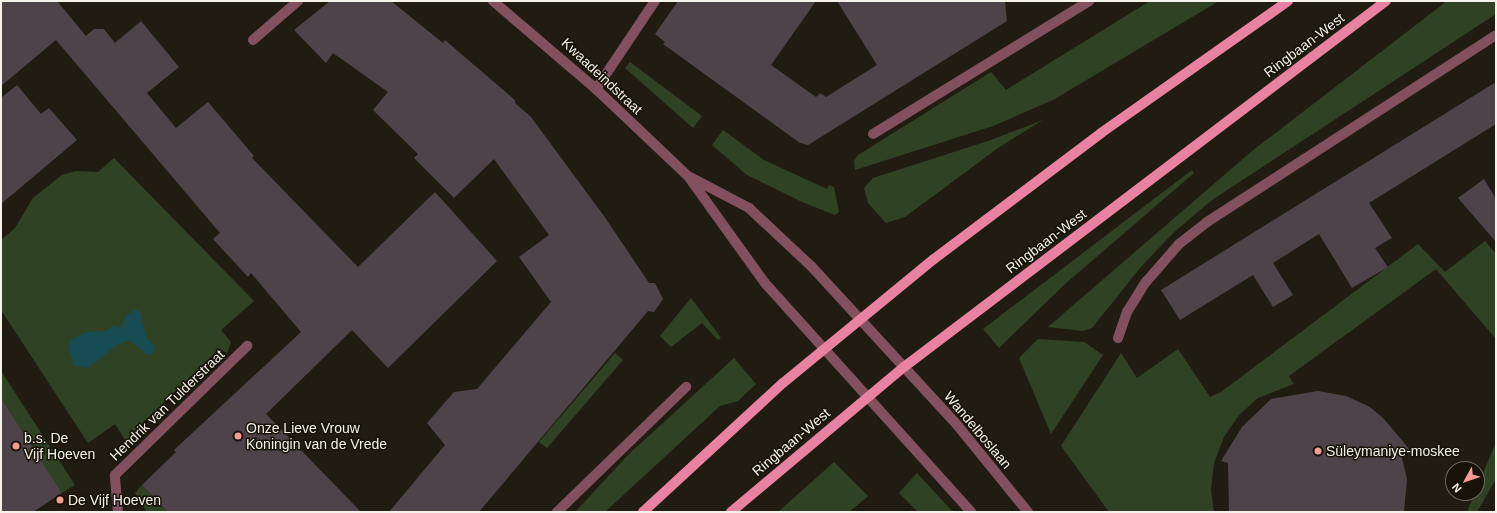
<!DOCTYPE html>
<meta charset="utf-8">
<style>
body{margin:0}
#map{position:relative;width:1497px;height:513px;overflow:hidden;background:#211c12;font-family:Arial,sans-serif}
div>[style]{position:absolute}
.green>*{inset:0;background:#2f4324}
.water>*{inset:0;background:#174c54}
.building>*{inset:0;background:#4f434a}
.minor>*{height:10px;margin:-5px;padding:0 5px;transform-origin:5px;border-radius:5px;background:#82505f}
.major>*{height:10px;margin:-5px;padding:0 5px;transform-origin:5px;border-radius:5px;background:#e982a2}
.dots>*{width:11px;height:11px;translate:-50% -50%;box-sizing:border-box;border:2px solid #171309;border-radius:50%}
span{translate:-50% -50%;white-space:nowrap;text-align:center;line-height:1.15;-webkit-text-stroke:3px #171309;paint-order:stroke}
.street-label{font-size:14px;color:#f5f2ea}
.poi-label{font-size:14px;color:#f5f2ea}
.left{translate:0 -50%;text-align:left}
.frame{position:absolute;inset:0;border:2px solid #f5f2ea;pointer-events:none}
.north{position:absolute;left:1445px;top:461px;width:40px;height:40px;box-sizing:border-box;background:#171309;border:1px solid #706c63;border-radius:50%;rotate:230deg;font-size:11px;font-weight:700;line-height:16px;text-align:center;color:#f5f2ea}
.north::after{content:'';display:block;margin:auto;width:14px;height:18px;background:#f59c92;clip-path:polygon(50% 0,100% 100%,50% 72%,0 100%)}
</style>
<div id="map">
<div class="green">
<div style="clip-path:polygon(1150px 1px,1219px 1px,1053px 100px,993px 126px,855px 170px,854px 161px,858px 155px,991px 72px,1006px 90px)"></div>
<div style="clip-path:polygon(1447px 1px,1496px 1px,1496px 14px,1212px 200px,1172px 234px,1140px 268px,1092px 328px,1083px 331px,1048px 327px,1252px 151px)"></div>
<div style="clip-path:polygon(630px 62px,702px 116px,693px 128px,625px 68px)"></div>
<div style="clip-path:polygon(1043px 120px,998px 148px,905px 217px,886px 223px,868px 203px,864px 188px,873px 178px,991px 140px)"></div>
<div style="clip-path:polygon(723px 130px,764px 160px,827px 189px,829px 185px,834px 187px,839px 212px,835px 215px,802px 202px,747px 175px,712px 145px)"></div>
<div style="clip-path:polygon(114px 158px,254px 301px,221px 330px,231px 342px,227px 353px,219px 349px,129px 436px,134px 443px,129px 446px,115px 424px,88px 443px,1px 310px,1px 240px,15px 228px,33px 198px,62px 175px,76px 171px,98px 172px)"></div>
<div style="clip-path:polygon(1192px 170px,1194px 173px,1065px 284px,999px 348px,983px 329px)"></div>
<div style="clip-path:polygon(1485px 241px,1496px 254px,1496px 339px,1436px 269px,1289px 376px,1294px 384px,1258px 398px,1239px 415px,1224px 437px,1214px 463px,1211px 490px,1214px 512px,1109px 512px,1061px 446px,1121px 353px,1137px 378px,1178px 349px,1210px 397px,1221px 392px,1418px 244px,1445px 272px)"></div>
<div style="clip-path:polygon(691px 298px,721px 338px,718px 340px,702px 323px,671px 347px,660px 336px)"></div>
<div style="clip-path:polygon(1038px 339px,1084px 342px,1103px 355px,1051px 434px,1019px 358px)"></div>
<div style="clip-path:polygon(615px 353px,623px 360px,547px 448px,539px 442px)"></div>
<div style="clip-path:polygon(734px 358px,756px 384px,738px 401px,720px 406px,605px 512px,575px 512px,628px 455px)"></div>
<div style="clip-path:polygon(1px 371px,75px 485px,62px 493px,1px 398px)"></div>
<div style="clip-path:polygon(1496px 442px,1496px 479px,1477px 512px,1467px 512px)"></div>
<div style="clip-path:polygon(834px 462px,868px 496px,866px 498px,849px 512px,778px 512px)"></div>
<div style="clip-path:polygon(917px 473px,953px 512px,918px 512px,899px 493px)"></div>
<div style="clip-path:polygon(142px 485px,168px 512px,147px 512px,135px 493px)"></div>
</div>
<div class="water">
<div style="clip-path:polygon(136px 309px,140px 312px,146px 337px,155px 347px,152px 355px,147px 355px,130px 340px,116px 346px,88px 368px,74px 365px,68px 347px,71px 339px,86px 332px,106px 331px,115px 325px,120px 329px,127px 315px)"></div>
</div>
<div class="building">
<div style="clip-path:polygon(1px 1px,57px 1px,86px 36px,94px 29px,104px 29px,115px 43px,141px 21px,179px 67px,147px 93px,176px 128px,208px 102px,254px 156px,252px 158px,358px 267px,435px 192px,497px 261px,388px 368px,352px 330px,266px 414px,361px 512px,168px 512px,142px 485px,176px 452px,174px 450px,301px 332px,251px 273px,248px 277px,213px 239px,220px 233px,56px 40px,1px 86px)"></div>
<div style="clip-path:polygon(330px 1px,391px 1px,443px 43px,445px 40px,515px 100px,515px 103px,531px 117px,604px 216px,649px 283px,655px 283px,663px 299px,654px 312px,648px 311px,479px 512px,389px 512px,445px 445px,427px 423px,454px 392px,477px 389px,551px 302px,519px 257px,549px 235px,494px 159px,454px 198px,414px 158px,418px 154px,373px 110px,388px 92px,333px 53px,326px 63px,294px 30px)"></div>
<div style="clip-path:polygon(678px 1px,816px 1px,771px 65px,816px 97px,820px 93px,826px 97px,877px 65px,837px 1px,1005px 1px,1007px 21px,808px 145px,800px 143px,663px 44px,665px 42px,655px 34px)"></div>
<div style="clip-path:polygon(1496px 82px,1496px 124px,1369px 203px,1392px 238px,1375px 248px,1388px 267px,1352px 288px,1319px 234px,1273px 263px,1293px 295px,1273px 307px,1253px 275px,1180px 320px,1161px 290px)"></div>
<div style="clip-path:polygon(17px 85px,41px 114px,49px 108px,77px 140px,1px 204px,1px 98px)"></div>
<div style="clip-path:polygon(1484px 179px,1496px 199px,1496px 242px,1458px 198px)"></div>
<div style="clip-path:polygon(1318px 391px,1346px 396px,1370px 407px,1384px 419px,1410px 450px,1401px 454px,1407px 479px,1404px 512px,1229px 512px,1228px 463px,1221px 461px,1242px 427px,1271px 399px)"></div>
<div style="clip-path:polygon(1px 398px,62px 493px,33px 512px,1px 512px)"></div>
</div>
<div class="minor">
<div style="left:493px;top:1px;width:135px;rotate:40.5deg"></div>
<div style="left:596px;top:89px;width:127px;rotate:43.4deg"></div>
<div style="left:688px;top:176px;width:132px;rotate:54.3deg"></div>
<div style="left:765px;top:283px;width:308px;rotate:48deg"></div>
<div style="left:253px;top:40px;width:60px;rotate:-40.9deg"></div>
<div style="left:596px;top:89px;width:106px;rotate:-56.2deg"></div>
<div style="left:873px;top:134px;width:254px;rotate:-31.6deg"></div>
<div style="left:690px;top:177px;width:67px;rotate:27.7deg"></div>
<div style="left:749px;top:208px;width:86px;rotate:43.1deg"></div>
<div style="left:812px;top:267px;width:216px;rotate:47.4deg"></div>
<div style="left:958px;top:426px;width:111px;rotate:50.9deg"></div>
<div style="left:1118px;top:338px;width:28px;rotate:-71deg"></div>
<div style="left:1127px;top:312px;width:36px;rotate:-58deg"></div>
<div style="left:1146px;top:282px;width:50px;rotate:-49deg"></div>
<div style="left:1179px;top:244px;width:36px;rotate:-38deg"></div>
<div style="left:1207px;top:222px;width:344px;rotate:-32.9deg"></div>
<div style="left:118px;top:512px;width:37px;rotate:-95deg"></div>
<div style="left:115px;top:475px;width:185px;rotate:-44.3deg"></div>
<div style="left:557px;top:512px;width:180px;rotate:-44.1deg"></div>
</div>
<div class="major">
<div style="left:643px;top:512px;width:190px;rotate:-42.7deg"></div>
<div style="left:783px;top:383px;width:195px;rotate:-39.4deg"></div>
<div style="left:934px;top:259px;width:209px;rotate:-37deg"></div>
<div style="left:1101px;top:133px;width:229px;rotate:-35.2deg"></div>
<div style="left:731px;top:512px;width:226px;rotate:-40deg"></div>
<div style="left:904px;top:367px;width:605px;rotate:-37.21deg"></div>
</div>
<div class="dots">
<div style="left:238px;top:436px;background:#f59c92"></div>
<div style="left:16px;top:446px;background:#f59c92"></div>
<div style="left:1318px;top:451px;background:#f59c92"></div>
<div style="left:60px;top:500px;background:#f59c92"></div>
</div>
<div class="street-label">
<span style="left:1304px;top:45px;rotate:-37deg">Ringbaan-West</span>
<span style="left:602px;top:76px;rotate:43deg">Kwaadeindstraat</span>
<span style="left:1046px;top:241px;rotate:-37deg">Ringbaan-West</span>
<span style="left:167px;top:405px;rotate:-44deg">Hendrik van Tulderstraat</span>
<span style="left:978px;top:430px;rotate:50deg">Wandelboslaan</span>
<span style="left:791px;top:442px;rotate:-40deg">Ringbaan-West</span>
</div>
<div class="poi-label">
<span class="left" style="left:246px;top:436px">Onze Lieve Vrouw<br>Koningin van de Vrede</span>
<span class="left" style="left:24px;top:446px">b.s. De<br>Vijf Hoeven</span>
<span class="left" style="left:1326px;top:451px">Süleymaniye-moskee</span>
<span class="left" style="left:68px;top:500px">De Vijf Hoeven</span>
</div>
<div class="frame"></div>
<div class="north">N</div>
</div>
